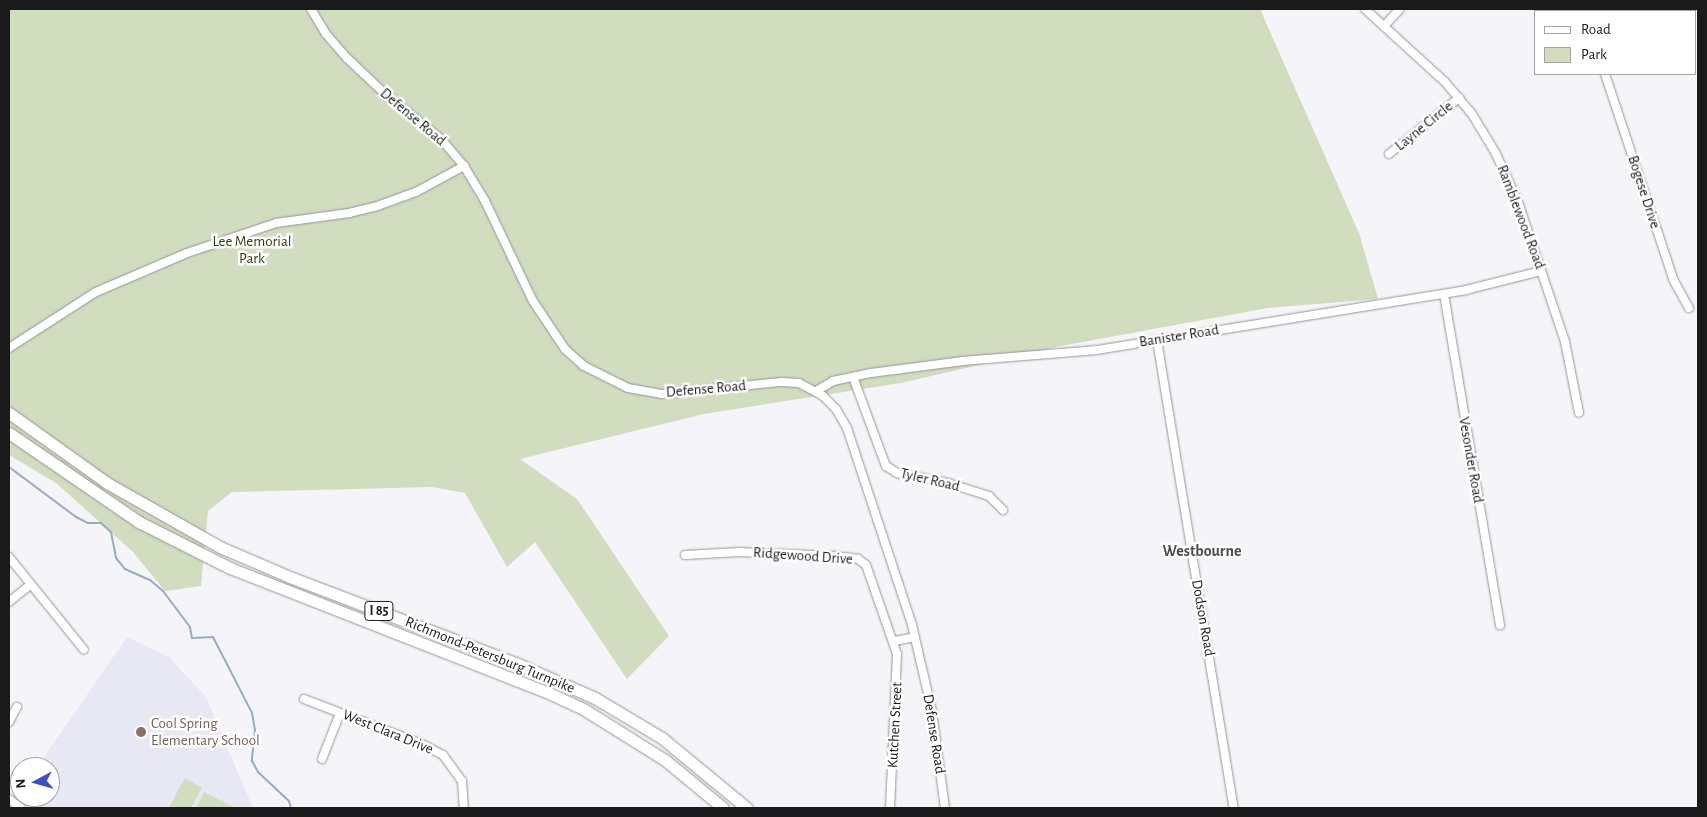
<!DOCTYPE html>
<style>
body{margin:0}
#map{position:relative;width:1707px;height:817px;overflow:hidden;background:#f5f5f9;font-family:"Alegreya Sans",sans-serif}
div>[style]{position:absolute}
.built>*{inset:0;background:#e8e8f4}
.green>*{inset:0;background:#d2ddbf}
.stream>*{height:2px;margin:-1px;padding:0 1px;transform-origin:1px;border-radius:1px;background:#97abc3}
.roads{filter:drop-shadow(0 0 1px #959599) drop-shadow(0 0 1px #959599)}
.minor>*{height:8px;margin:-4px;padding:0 4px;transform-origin:4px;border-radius:4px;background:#fff}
.highway>*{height:11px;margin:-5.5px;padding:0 5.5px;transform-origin:5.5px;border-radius:5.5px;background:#fff}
.dots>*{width:14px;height:14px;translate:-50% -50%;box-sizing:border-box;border:2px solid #fff;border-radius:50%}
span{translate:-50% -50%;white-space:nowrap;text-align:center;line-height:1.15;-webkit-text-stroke:5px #fff;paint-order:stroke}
.shield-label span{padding:1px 4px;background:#fff;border:1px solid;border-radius:4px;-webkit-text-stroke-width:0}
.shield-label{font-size:14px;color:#1a1a1b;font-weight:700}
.street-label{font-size:15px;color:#1a1a1b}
.park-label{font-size:15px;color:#323f0f}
.education-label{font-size:15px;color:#785e54}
.left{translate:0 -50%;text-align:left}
.neighbourhood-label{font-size:16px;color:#4d4d51;font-weight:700}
.frame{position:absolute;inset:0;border:10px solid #1a1a1b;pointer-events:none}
.legend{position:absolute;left:1534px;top:10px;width:162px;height:65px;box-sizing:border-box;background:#fff;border:1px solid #a3a3a4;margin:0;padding:6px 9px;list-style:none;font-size:15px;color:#1a1a1b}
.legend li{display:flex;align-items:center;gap:10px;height:25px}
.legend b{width:25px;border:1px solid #a3a3a4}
.north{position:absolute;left:10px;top:757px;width:50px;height:50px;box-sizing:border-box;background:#fff;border:1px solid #a3a3a4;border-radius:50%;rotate:264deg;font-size:14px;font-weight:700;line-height:20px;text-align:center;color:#1a1a1b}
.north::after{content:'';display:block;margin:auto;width:18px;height:22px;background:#3c51c4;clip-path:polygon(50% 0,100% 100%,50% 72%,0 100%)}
</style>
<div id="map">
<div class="built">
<div style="clip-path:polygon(127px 637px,169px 657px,206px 697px,253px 808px,9px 808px,20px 791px,20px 797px,50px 797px,50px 767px,37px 767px)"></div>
</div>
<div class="green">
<div style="clip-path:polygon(9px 9px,1260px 9px,1359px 233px,1378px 299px,1268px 308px,1061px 346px,901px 383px,704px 414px,520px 459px,577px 499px,669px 636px,627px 679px,535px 542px,507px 567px,465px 493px,432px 487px,232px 492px,208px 511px,201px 586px,165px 591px,133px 552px,56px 483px,9px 455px)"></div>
<div style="clip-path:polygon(185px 778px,202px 788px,191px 808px,171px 808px,169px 807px)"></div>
<div style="clip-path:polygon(204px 792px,233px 807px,232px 808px,196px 808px)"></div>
</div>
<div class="stream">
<div style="left:9px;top:467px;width:84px;rotate:36.7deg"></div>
<div style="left:76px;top:517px;width:13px;rotate:27deg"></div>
<div style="left:88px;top:523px;width:13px"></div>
<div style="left:101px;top:523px;width:13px;rotate:42deg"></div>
<div style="left:111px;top:532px;width:26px;rotate:79deg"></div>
<div style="left:116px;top:558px;width:14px;rotate:51deg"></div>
<div style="left:125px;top:569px;width:27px;rotate:24deg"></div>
<div style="left:150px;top:580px;width:17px;rotate:40deg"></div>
<div style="left:163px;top:591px;width:45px;rotate:53.1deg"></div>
<div style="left:190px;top:627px;width:11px;rotate:80deg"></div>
<div style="left:192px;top:638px;width:21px;rotate:-3deg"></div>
<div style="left:213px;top:637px;width:85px;rotate:62.8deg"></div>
<div style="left:252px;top:713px;width:17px;rotate:80deg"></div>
<div style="left:255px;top:730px;width:31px;rotate:96deg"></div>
<div style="left:252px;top:761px;width:13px;rotate:61deg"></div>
<div style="left:258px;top:772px;width:42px;rotate:43.1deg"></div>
<div style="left:289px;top:801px;width:7px;rotate:74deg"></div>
</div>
<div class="roads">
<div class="minor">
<div style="left:311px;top:9px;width:29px;rotate:59deg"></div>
<div style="left:326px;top:34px;width:32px;rotate:49deg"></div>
<div style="left:347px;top:58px;width:50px;rotate:43.4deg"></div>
<div style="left:383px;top:92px;width:76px;rotate:39.1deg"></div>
<div style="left:442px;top:140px;width:34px;rotate:50deg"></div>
<div style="left:464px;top:166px;width:41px;rotate:59deg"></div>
<div style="left:485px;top:201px;width:111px;rotate:64.4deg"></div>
<div style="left:533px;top:301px;width:58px;rotate:56.3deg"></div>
<div style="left:565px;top:349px;width:25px;rotate:42deg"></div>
<div style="left:584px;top:366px;width:49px;rotate:26.6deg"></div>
<div style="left:628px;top:388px;width:35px;rotate:10deg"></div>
<div style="left:662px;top:394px;width:120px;rotate:-5.8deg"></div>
<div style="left:781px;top:382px;width:18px;rotate:3deg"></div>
<div style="left:799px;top:383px;width:27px;rotate:28deg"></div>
<div style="left:823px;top:396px;width:18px;rotate:45deg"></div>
<div style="left:836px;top:409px;width:22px;rotate:60deg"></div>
<div style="left:847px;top:428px;width:207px;rotate:71.7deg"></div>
<div style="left:912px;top:625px;width:88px;rotate:76.9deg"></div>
<div style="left:932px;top:711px;width:98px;rotate:82.4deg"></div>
<div style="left:1365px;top:9px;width:108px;rotate:42.4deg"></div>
<div style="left:1445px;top:82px;width:42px;rotate:49.8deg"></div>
<div style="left:1472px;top:114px;width:44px;rotate:58.8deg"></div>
<div style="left:1495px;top:152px;width:52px;rotate:64.9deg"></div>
<div style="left:1517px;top:199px;width:151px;rotate:71.4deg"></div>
<div style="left:1565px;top:342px;width:72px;rotate:78.8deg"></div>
<div style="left:1585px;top:9px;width:2px;rotate:90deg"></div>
<div style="left:1384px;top:26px;width:23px;rotate:-47deg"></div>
<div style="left:1605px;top:74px;width:218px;rotate:71.6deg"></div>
<div style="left:1674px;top:281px;width:31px;rotate:61deg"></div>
<div style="left:1389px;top:154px;width:90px;rotate:-38.7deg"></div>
<div style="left:1444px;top:294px;width:336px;rotate:80.4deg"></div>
<div style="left:1157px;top:340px;width:474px;rotate:80.7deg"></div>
<div style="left:9px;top:348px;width:103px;rotate:-32.8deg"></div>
<div style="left:96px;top:292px;width:99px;rotate:-23.2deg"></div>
<div style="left:187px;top:253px;width:94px;rotate:-18.6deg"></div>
<div style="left:276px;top:223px;width:74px;rotate:-7.8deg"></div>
<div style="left:349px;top:213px;width:32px;rotate:-14deg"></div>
<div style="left:380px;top:205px;width:38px;rotate:-20deg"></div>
<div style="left:416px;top:192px;width:55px;rotate:-28.4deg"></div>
<div style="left:853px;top:377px;width:95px;rotate:69.7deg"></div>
<div style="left:886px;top:466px;width:13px;rotate:32deg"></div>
<div style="left:897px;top:473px;width:52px;rotate:11.1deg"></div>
<div style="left:948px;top:483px;width:43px;rotate:17.6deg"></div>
<div style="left:989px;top:496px;width:20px;rotate:45deg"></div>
<div style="left:816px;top:391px;width:20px;rotate:-30deg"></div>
<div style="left:833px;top:381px;width:39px;rotate:-12deg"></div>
<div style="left:871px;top:373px;width:93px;rotate:-7.4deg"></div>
<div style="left:963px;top:361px;width:134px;rotate:-4.7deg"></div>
<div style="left:1097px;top:350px;width:374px;rotate:-9.2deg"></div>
<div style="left:1466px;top:290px;width:77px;rotate:-14.2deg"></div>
<div style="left:685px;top:555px;width:54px;rotate:-3.2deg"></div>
<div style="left:739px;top:552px;width:96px;rotate:2.4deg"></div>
<div style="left:835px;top:556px;width:23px;rotate:7deg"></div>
<div style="left:858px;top:559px;width:10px;rotate:37deg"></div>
<div style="left:866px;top:565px;width:94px;rotate:70.8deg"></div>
<div style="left:897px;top:654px;width:154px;rotate:92.6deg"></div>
<div style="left:9px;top:557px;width:119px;rotate:51.1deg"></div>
<div style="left:9px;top:602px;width:28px;rotate:-39deg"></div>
<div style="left:895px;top:641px;width:20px;rotate:-11deg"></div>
<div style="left:304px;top:699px;width:126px;rotate:20.9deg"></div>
<div style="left:422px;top:744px;width:24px;rotate:28deg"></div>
<div style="left:443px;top:755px;width:32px;rotate:54deg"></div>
<div style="left:462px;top:781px;width:27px;rotate:86deg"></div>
<div style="left:9px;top:722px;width:17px;rotate:-62deg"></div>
<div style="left:322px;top:759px;width:49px;rotate:-68.6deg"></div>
<div style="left:9px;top:799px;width:15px;rotate:37deg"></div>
</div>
<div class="highway">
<div style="left:9px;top:413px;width:120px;rotate:35.5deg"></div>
<div style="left:107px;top:483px;width:130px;rotate:29.5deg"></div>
<div style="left:220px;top:547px;width:76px;rotate:23.2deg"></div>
<div style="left:290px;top:577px;width:244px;rotate:20.9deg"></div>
<div style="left:518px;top:664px;width:84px;rotate:23.8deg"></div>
<div style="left:595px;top:698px;width:78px;rotate:30.8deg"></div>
<div style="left:662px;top:738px;width:110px;rotate:39.5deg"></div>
<div style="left:9px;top:433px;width:158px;rotate:34.4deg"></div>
<div style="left:139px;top:522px;width:102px;rotate:26.8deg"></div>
<div style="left:230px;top:568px;width:345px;rotate:21.4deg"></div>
<div style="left:551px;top:694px;width:38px;rotate:25deg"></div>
<div style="left:585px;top:710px;width:94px;rotate:32deg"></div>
<div style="left:665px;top:760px;width:75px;rotate:39.6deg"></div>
</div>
</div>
<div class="dots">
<div style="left:141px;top:732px;background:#8d6e63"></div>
</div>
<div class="shield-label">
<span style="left:379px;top:611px">I 85</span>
</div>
<div class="street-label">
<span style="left:413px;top:117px;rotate:40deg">Defense Road</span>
<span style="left:1424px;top:126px;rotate:-39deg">Layne Circle</span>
<span style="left:1644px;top:192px;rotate:72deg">Bogese Drive</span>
<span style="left:1521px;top:217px;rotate:69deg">Ramblewood Road</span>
<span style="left:1179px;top:336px;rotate:-9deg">Banister Road</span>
<span style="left:706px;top:389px;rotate:-5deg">Defense Road</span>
<span style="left:1471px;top:460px;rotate:80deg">Vesonder Road</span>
<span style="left:930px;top:480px;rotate:13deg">Tyler Road</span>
<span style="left:803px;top:556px;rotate:4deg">Ridgewood Drive</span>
<span style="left:1203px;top:618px;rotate:80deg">Dodson Road</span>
<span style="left:490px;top:655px;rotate:22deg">Richmond-Petersburg Turnpike</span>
<span style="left:895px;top:725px;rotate:-87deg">Kutchen Street</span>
<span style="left:388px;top:732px;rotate:22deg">West Clara Drive</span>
<span style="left:934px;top:734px;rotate:81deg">Defense Road</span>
</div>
<div class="park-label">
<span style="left:252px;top:250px">Lee Memorial<br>Park</span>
</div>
<div class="education-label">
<span class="left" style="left:151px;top:732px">Cool Spring<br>Elementary School</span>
</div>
<div class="neighbourhood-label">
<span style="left:1202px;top:551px">Westbourne</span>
</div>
<div class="frame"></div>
<ul class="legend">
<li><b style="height:6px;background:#fff"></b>Road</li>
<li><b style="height:14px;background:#d2ddbf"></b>Park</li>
</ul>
<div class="north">N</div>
</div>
